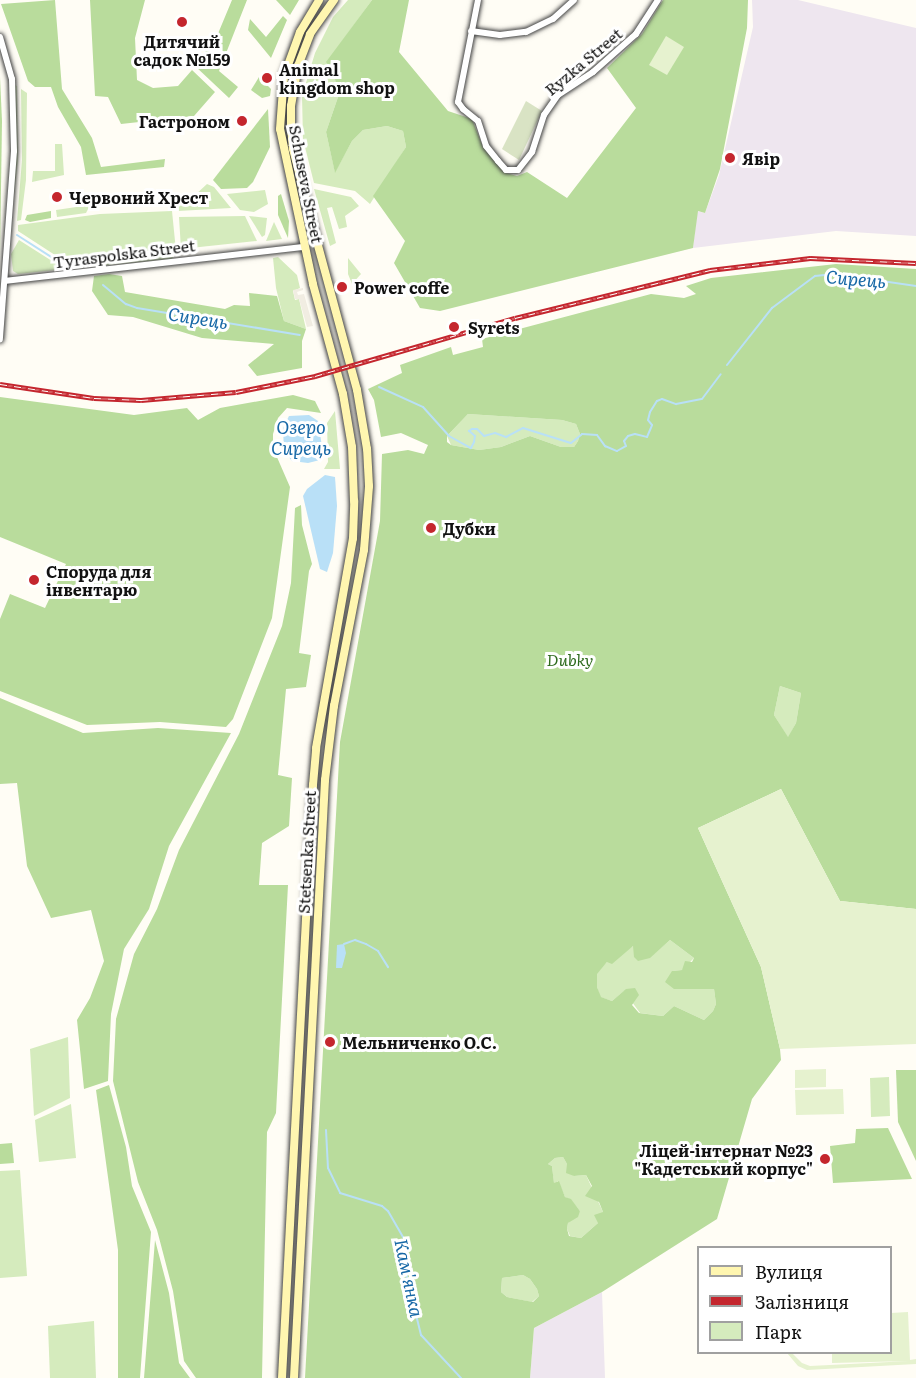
<!DOCTYPE html>
<meta charset="utf-8">
<style>
body{margin:0}
#map{position:relative;width:916px;height:1378px;overflow:hidden;background:#fffdf5;font-family:Literata,serif}
div>[style]{position:absolute}
.industrial>*{inset:0;background:#eee6ef}
.green>*{inset:0;background:#d5ebbd}
.forest>*{inset:0;background:#b9dc9c}
.cemetery>*{inset:0;background:#d9e3c4}
.pitch>*{inset:0;background:#e6f2cf}
.plaza>*{inset:0;background:#f1ede2}
.water>*{inset:0;background:#b9e0f7}
.stream>*{height:2px;margin:-1px;padding:0 1px;transform-origin:1px;border-radius:1px;background:#b9e0f7}
.roads{filter:drop-shadow(0 0 2px #444) drop-shadow(0 0 2px #444)}
.minor>*{height:6px;margin:-3px;padding:0 3px;transform-origin:3px;border-radius:3px;background:#fff}
.secondary>*{height:8px;margin:-4px;padding:0 4px;transform-origin:4px;border-radius:4px;background:#fff6b0}
.rail>*{height:4.5px;margin-top:-2.25px;transform-origin:0;background:repeating-linear-gradient(90deg,#fff 0 7px,#c4262e 0 14px);box-sizing:border-box;border-block:2px solid #c4262e}
.dots>*{width:16px;height:16px;translate:-50% -50%;box-sizing:border-box;border:3px solid #fff;border-radius:50%}
span{translate:-50% -50%;white-space:nowrap;text-align:center;line-height:1.15;-webkit-text-stroke:6px #fff;paint-order:stroke}
.poi-label{font-size:16px;color:#111;font-weight:700}
.left{translate:0 -50%;text-align:left}
.right{translate:-100% -50%;text-align:right}
.street-label{font-size:16px;color:#111}
.park-label{font-size:16px;color:#2f6b1f;font-style:italic}
.water-label{font-size:18px;color:#1768a6;font-style:italic}
.legend{position:absolute;left:697px;top:1246px;width:195px;height:108px;box-sizing:border-box;background:#fff;border:2px solid #a0a0a0;margin:0;padding:8px 10px;list-style:none;font-size:18px;color:#111}
.legend li{display:flex;align-items:center;gap:12px;height:30px}
.legend b{width:30px;border:2px solid #a0a0a0}
</style>
<div id="map">
<div class="industrial">
<div style="clip-path:polygon(752px 0,798px 0,916px 28px,916px 236px,836px 231px,693px 248px,697px 211px,705px 213px,719px 175px,753px 27px)"></div>
<div style="clip-path:polygon(602px 1292px,605px 1378px,530px 1378px,534px 1328px)"></div>
</div>
<div class="green">
<div style="clip-path:polygon(348px 0,372px 0,327px 62px,334px 73px,338px 97px,326px 132px,335px 172px,352px 141px,363px 130px,387px 126px,403px 131px,406px 147px,370px 204px,355px 191px,314px 183px,303px 139px,302px 96px,315px 53px,333px 17px)"></div>
<div style="clip-path:polygon(15px 85px,17px 86px,18px 160px,11px 222px,16px 160px)"></div>
<div style="clip-path:polygon(21px 89px,27px 93px,26px 180px,21px 220px,17px 221px,22px 160px)"></div>
<div style="clip-path:polygon(55px 144px,62px 144px,64px 175px,32px 182px,33px 171px,55px 171px)"></div>
<div style="clip-path:polygon(207px 184px,214px 187px,231px 208px,178px 211px,177px 198px,194px 196px)"></div>
<div style="clip-path:polygon(314px 189px,351px 197px,359px 206px,345px 216px,347px 227px,339px 229px,332px 207px,327px 208px,336px 243px,330px 246px)"></div>
<div style="clip-path:polygon(265px 190px,268px 204px,254px 212px,240px 210px,227px 194px)"></div>
<div style="clip-path:polygon(90px 205px,86px 213px,57px 217px,56px 210px)"></div>
<div style="clip-path:polygon(172px 211px,176px 251px,172px 259px,75px 268px,18px 231px,18px 225px,100px 214px)"></div>
<div style="clip-path:polygon(245px 216px,257px 241px,181px 249px,179px 217px)"></div>
<div style="clip-path:polygon(249px 216px,267px 218px,265px 235px,262px 237px)"></div>
<div style="clip-path:polygon(274px 222px,282px 239px,266px 241px)"></div>
<div style="clip-path:polygon(19px 240px,63px 268px,65px 269px,18px 274px,13px 271px,11px 254px)"></div>
<div style="clip-path:polygon(278px 257px,297px 275px,300px 288px,293px 291px,295px 300px,299px 299px,306px 329px,284px 321px,276px 288px,273px 258px)"></div>
<div style="clip-path:polygon(348px 258px,361px 274px,352px 284px,348px 274px)"></div>
<div style="clip-path:polygon(335px 411px,340px 469px,324px 469px,328px 462px,327px 423px)"></div>
<div style="clip-path:polygon(468px 414px,562px 420px,576px 424px,580px 434px,578px 441px,574px 447px,561px 447px,530px 436px,501px 447px,479px 450px,451px 445px,447px 436px)"></div>
<div style="clip-path:polygon(780px 686px,801px 693px,796px 723px,788px 738px,774px 715px)"></div>
<div style="clip-path:polygon(670px 940px,694px 958px,682px 970px,672px 971px,714px 989px,716px 1004px,713px 1011px,704px 1020px,674px 1006px,663px 1016px,640px 1013px,624px 991px,612px 1001px,600px 997px,597px 987px,597px 973px,607px 962px,633px 946px,640px 959px,655px 953px)"></div>
<div style="clip-path:polygon(68px 1037px,70px 1098px,34px 1116px,30px 1049px)"></div>
<div style="clip-path:polygon(889px 1077px,890px 1116px,871px 1117px,870px 1078px)"></div>
<div style="clip-path:polygon(71px 1104px,76px 1158px,39px 1162px,35px 1120px)"></div>
<div style="clip-path:polygon(563px 1157px,574px 1176px,586px 1175px,603px 1212px,598px 1223px,581px 1238px,570px 1236px,567px 1229px,568px 1223px,580px 1211px,571px 1200px,565px 1197px,558px 1181px,554px 1184px,552px 1166px,548px 1164px,555px 1158px)"></div>
<div style="clip-path:polygon(20px 1170px,27px 1276px,0 1278px,0 1171px)"></div>
<div style="clip-path:polygon(523px 1275px,530px 1279px,537px 1289px,539px 1296px,532px 1302px,507px 1297px,501px 1292px,502px 1278px)"></div>
<div style="clip-path:polygon(94px 1321px,96px 1378px,50px 1378px,48px 1326px)"></div>
</div>
<div class="forest">
<div style="clip-path:polygon(55px 0,62px 89px,92px 138px,101px 167px,165px 159px,164px 167px,86px 175px,81px 147px,58px 107px,51px 87px,35px 87px,28px 81px,1px 4px)"></div>
<div style="clip-path:polygon(90px 0,145px 0,135px 38px,137px 80px,153px 88px,178px 86px,192px 70px,215px 92px,194px 116px,121px 124px,108px 97px,95px 96px)"></div>
<div style="clip-path:polygon(232px 0,247px 0,219px 71px,238px 87px,229px 98px,195px 66px,217px 36px)"></div>
<div style="clip-path:polygon(276px 0,299px 0,290px 15px)"></div>
<div style="clip-path:polygon(372px 0,409px 0,399px 52px,448px 111px,472px 119px,483px 147px,506px 173px,517px 176px,527px 172px,567px 198px,636px 108px,607px 68px,642px 34px,663px 0,748px 0,747px 28px,720px 169px,705px 213px,698px 211px,693px 248px,440px 311px,420px 308px,394px 263px,405px 241px,373px 196px,406px 147px,403px 131px,387px 126px,363px 130px,352px 141px,335px 173px,326px 132px,338px 97px,334px 73px,326px 62px)"></div>
<div style="clip-path:polygon(283px 16px,287px 20px,271px 58px,248px 30px,250px 19px,266px 37px)"></div>
<div style="clip-path:polygon(0 77px,2px 121px,0 257px)"></div>
<div style="clip-path:polygon(259px 77px,271px 89px,270px 96px,262px 98px,251px 90px)"></div>
<div style="clip-path:polygon(268px 109px,270px 147px,253px 182px,247px 188px,221px 189px,213px 180px)"></div>
<div style="clip-path:polygon(281px 194px,289px 221px,288px 238px,278px 215px,278px 196px)"></div>
<div style="clip-path:polygon(51px 211px,51px 218px,30px 222px,25px 220px,27px 215px)"></div>
<div style="clip-path:polygon(evenodd,836px 264px,916px 269px,916px 909px,840px 901px,781px 789px,698px 828px,761px 967px,780px 1049px,781px 1060px,752px 1099px,717px 1219px,602px 1292px,534px 1328px,530px 1378px,305px 1378px,340px 742px,380px 521px,382px 454px,408px 450px,424px 454px,428px 445px,401px 433px,381px 437px,374px 400px,368px 389px,402px 373px,400px 365px,451px 347px,453px 355px,483px 347px,482px 339px,651px 294px,684px 298px,696px 294px,686px 286px,711px 278px,836px 264px,468px 414px,562px 420px,576px 424px,580px 434px,578px 441px,574px 447px,561px 447px,530px 436px,501px 447px,479px 450px,451px 445px,447px 442px,447px 436px,468px 414px,836px 264px,780px 686px,801px 693px,796px 723px,788px 737px,774px 715px,780px 686px,836px 264px,670px 940px,694px 958px,692px 962px,685px 961px,682px 970px,672px 971px,665px 982px,674px 989px,714px 989px,716px 1004px,713px 1011px,704px 1020px,674px 1006px,663px 1016px,639px 1013px,632px 1005px,639px 995px,635px 988px,626px 989px,612px 1001px,601px 997px,597px 987px,597px 974px,607px 962px,612px 964px,633px 946px,634px 957px,638px 961px,650px 958px,670px 940px,836px 264px,563px 1157px,567px 1164px,566px 1173px,574px 1176px,586px 1175px,592px 1186px,585px 1196px,599px 1202px,603px 1212px,594px 1215px,598px 1223px,581px 1238px,569px 1236px,567px 1229px,568px 1223px,578px 1217px,580px 1211px,571px 1199px,565px 1197px,559px 1181px,554px 1183px,552px 1166px,548px 1164px,555px 1158px,563px 1157px,836px 264px,523px 1275px,530px 1279px,537px 1289px,539px 1296px,533px 1302px,507px 1297px,501px 1292px,502px 1278px,523px 1275px)"></div>
<div style="clip-path:polygon(109px 274px,122px 276px,125px 292px,225px 309px,234px 305px,250px 306px,249px 293px,277px 296px,284px 321px,306px 329px,302px 341px,302px 368px,257px 376px,248px 365px,274px 344px,202px 338px,133px 317px,108px 315px,92px 291px,94px 276px)"></div>
<div style="clip-path:polygon(293px 395px,315px 401px,321px 413px,287px 408px,278px 418px,273px 434px,273px 448px,290px 487px,272px 618px,233px 719px,226px 727px,160px 722px,87px 725px,0 691px,0 619px,10px 594px,45px 608px,66px 564px,0 537px,0 397px,134px 415px,187px 408px,198px 420px,220px 408px)"></div>
<div style="clip-path:polygon(301px 505px,302px 525px,312px 564px,309px 571px,299px 653px,311px 655px,306px 687px,286px 689px,278px 775px,292px 778px,289px 826px,262px 843px,259px 885px,288px 885px,276px 1113px,267px 1132px,262px 1378px,196px 1378px,184px 1361px,173px 1291px,157px 1230px,138px 1182px,113px 1081px,116px 1019px,134px 954px,157px 909px,179px 850px,239px 734px,282px 626px,291px 583px,295px 508px)"></div>
<div style="clip-path:polygon(0 698px,83px 733px,158px 728px,231px 733px,169px 846px,149px 909px,124px 949px,111px 1014px,108px 1081px,84px 1089px,77px 1020px,90px 998px,104px 961px,91px 910px,51px 918px,27px 866px,17px 783px,0 784px)"></div>
<div style="clip-path:polygon(896px 1070px,916px 1070px,916px 1161px,898px 1122px)"></div>
<div style="clip-path:polygon(109px 1085px,126px 1147px,132px 1186px,151px 1232px,140px 1378px,118px 1378px,118px 1250px,96px 1090px)"></div>
<div style="clip-path:polygon(888px 1128px,912px 1179px,833px 1183px,830px 1146px,855px 1143px,856px 1129px)"></div>
<div style="clip-path:polygon(12px 1143px,14px 1163px,0 1164px,0 1144px)"></div>
<div style="clip-path:polygon(155px 1240px,169px 1293px,179px 1363px,190px 1378px,144px 1378px)"></div>
</div>
<div class="cemetery">
<div style="clip-path:polygon(526px 101px,542px 111px,519px 160px,502px 149px)"></div>
</div>
<div class="pitch">
<div style="clip-path:polygon(666px 36px,684px 47px,667px 75px,649px 65px)"></div>
<div style="clip-path:polygon(781px 789px,840px 901px,916px 909px,916px 1044px,780px 1049px,761px 967px,698px 828px)"></div>
<div style="clip-path:polygon(826px 1069px,826px 1087px,795px 1088px,795px 1070px)"></div>
<div style="clip-path:polygon(843px 1089px,844px 1114px,796px 1115px,795px 1090px)"></div>
<div style="clip-path:polygon(908px 1312px,910px 1360px,916px 1359px,916px 1364px,807px 1370px,798px 1366px,787px 1353px,792px 1353px,802px 1363px,810px 1366px,909px 1361px,832px 1363px,832px 1353px,890px 1352px,891px 1313px)"></div>
</div>
<div class="plaza">
<div style="clip-path:polygon(303px 288px,303px 290px,297px 292px,298px 295px,304px 294px,313px 326px,307px 327px,299px 299px,295px 299px,293px 290px)"></div>
</div>
<div class="water">
<div style="clip-path:polygon(309px 415px,318px 421px,323px 453px,320px 460px,308px 463px,292px 461px,284px 451px,283px 428px,289px 416px)"></div>
<div style="clip-path:polygon(325px 475px,335px 477px,337px 506px,333px 553px,327px 572px,320px 569px,303px 496px,307px 489px)"></div>
<div style="clip-path:polygon(344px 944px,346px 953px,342px 968px,336px 968px,337px 945px)"></div>
</div>
<div class="stream">
<div style="left:17px;top:235px;width:50px;rotate:32.7deg"></div>
<div style="left:103px;top:285px;width:30px;rotate:40deg"></div>
<div style="left:126px;top:304px;width:12px;rotate:20deg"></div>
<div style="left:137px;top:308px;width:165px;rotate:9.4deg"></div>
<div style="left:727px;top:365px;width:73px;rotate:-51.7deg"></div>
<div style="left:772px;top:308px;width:54px;rotate:-36.7deg"></div>
<div style="left:815px;top:276px;width:19px;rotate:-6deg"></div>
<div style="left:834px;top:274px;width:83px;rotate:8.3deg"></div>
<div style="left:379px;top:387px;width:48px;rotate:24.4deg"></div>
<div style="left:423px;top:407px;width:39px;rotate:48deg"></div>
<div style="left:449px;top:436px;width:25px;rotate:29deg"></div>
<div style="left:471px;top:448px;width:7px;rotate:-63deg"></div>
<div style="left:474px;top:442px;width:6px;rotate:-81deg"></div>
<div style="left:475px;top:436px;width:8px;rotate:-140deg"></div>
<div style="left:469px;top:431px;width:4px;rotate:-34deg"></div>
<div style="left:472px;top:429px;width:5px"></div>
<div style="left:477px;top:429px;width:10px;rotate:45deg"></div>
<div style="left:484px;top:436px;width:11px;rotate:-15deg"></div>
<div style="left:495px;top:433px;width:12px;rotate:20deg"></div>
<div style="left:506px;top:437px;width:19px;rotate:-28deg"></div>
<div style="left:523px;top:428px;width:50px;rotate:17.4deg"></div>
<div style="left:571px;top:443px;width:14px;rotate:-39deg"></div>
<div style="left:582px;top:434px;width:15px;rotate:4deg"></div>
<div style="left:597px;top:435px;width:14px;rotate:54deg"></div>
<div style="left:605px;top:446px;width:13px;rotate:23deg"></div>
<div style="left:617px;top:451px;width:10px;rotate:-29deg"></div>
<div style="left:626px;top:446px;width:5px;rotate:-112deg"></div>
<div style="left:624px;top:441px;width:6px;rotate:-51deg"></div>
<div style="left:628px;top:436px;width:7px;rotate:-16deg"></div>
<div style="left:635px;top:434px;width:12px;rotate:14deg"></div>
<div style="left:647px;top:437px;width:13px;rotate:-67deg"></div>
<div style="left:652px;top:425px;width:6px;rotate:-129deg"></div>
<div style="left:648px;top:420px;width:8px;rotate:-76deg"></div>
<div style="left:650px;top:412px;width:13px;rotate:-58deg"></div>
<div style="left:657px;top:401px;width:5px;rotate:-22deg"></div>
<div style="left:662px;top:399px;width:15px;rotate:20deg"></div>
<div style="left:676px;top:404px;width:26px;rotate:-11deg"></div>
<div style="left:702px;top:399px;width:31px;rotate:-53deg"></div>
<div style="left:344px;top:944px;width:12px;rotate:-20deg"></div>
<div style="left:355px;top:940px;width:12px;rotate:20deg"></div>
<div style="left:366px;top:944px;width:14px;rotate:30deg"></div>
<div style="left:378px;top:951px;width:19px;rotate:58deg"></div>
<div style="left:326px;top:1130px;width:38px;rotate:87deg"></div>
<div style="left:328px;top:1168px;width:28px;rotate:64deg"></div>
<div style="left:340px;top:1193px;width:44px;rotate:17.2deg"></div>
<div style="left:382px;top:1206px;width:8px;rotate:40deg"></div>
<div style="left:388px;top:1211px;width:34px;rotate:60deg"></div>
<div style="left:405px;top:1241px;width:37px;rotate:87deg"></div>
<div style="left:407px;top:1278px;width:59px;rotate:76.2deg"></div>
<div style="left:421px;top:1335px;width:59px;rotate:47.1deg"></div>
</div>
<div class="roads">
<div class="minor">
<div style="left:478px;top:0;width:104px;rotate:101.1deg"></div>
<div style="left:458px;top:102px;width:9px;rotate:54deg"></div>
<div style="left:463px;top:109px;width:19px;rotate:39deg"></div>
<div style="left:478px;top:121px;width:26px;rotate:72deg"></div>
<div style="left:486px;top:146px;width:19px;rotate:51deg"></div>
<div style="left:498px;top:161px;width:12px;rotate:48deg"></div>
<div style="left:506px;top:170px;width:12px"></div>
<div style="left:518px;top:170px;width:23px;rotate:-52deg"></div>
<div style="left:532px;top:152px;width:39px;rotate:-72deg"></div>
<div style="left:544px;top:115px;width:24px;rotate:-55deg"></div>
<div style="left:558px;top:95px;width:42px;rotate:-33.3deg"></div>
<div style="left:593px;top:72px;width:57px;rotate:-41.5deg"></div>
<div style="left:636px;top:34px;width:40px;rotate:-57.1deg"></div>
<div style="left:471px;top:31px;width:29px;rotate:8deg"></div>
<div style="left:500px;top:35px;width:26px;rotate:-7deg"></div>
<div style="left:526px;top:32px;width:30px;rotate:-26deg"></div>
<div style="left:553px;top:19px;width:28px;rotate:-42deg"></div>
<div style="left:0;top:37px;width:44px;rotate:74.1deg"></div>
<div style="left:12px;top:79px;width:72px;rotate:88.4deg"></div>
<div style="left:14px;top:151px;width:189px;rotate:94.3deg"></div>
<div style="left:5px;top:281px;width:301px;rotate:-6.5deg"></div>
</div>
<div class="secondary">
<div style="left:282px;top:1378px;width:594px;rotate:-87.01deg"></div>
<div style="left:313px;top:785px;width:37px;rotate:-85deg"></div>
<div style="left:316px;top:748px;width:213px;rotate:-80deg"></div>
<div style="left:353px;top:538px;width:37px;rotate:-88deg"></div>
<div style="left:354px;top:501px;width:54px;rotate:-92.1deg"></div>
<div style="left:352px;top:447px;width:54px;rotate:-99.6deg"></div>
<div style="left:343px;top:394px;width:114px;rotate:-105.3deg"></div>
<div style="left:313px;top:284px;width:158px;rotate:-102deg"></div>
<div style="left:280px;top:129px;width:53px;rotate:-85.7deg"></div>
<div style="left:284px;top:76px;width:47px;rotate:-70deg"></div>
<div style="left:300px;top:32px;width:37px;rotate:-59deg"></div>
<div style="left:294px;top:1378px;width:599px;rotate:-87.03deg"></div>
<div style="left:325px;top:780px;width:75px;rotate:-83.1deg"></div>
<div style="left:334px;top:706px;width:159px;rotate:-79.1deg"></div>
<div style="left:364px;top:550px;width:64px;rotate:-85.5deg"></div>
<div style="left:369px;top:486px;width:37px;rotate:-93deg"></div>
<div style="left:367px;top:449px;width:60px;rotate:-99.6deg"></div>
<div style="left:357px;top:390px;width:169px;rotate:-105.1deg"></div>
<div style="left:313px;top:227px;width:81px;rotate:-104.4deg"></div>
<div style="left:293px;top:149px;width:21px;rotate:-95deg"></div>
<div style="left:291px;top:128px;width:22px;rotate:-90deg"></div>
<div style="left:291px;top:106px;width:41px;rotate:-80.1deg"></div>
<div style="left:298px;top:66px;width:34px;rotate:-69deg"></div>
<div style="left:310px;top:34px;width:42px;rotate:-54.8deg"></div>
</div>
</div>
<div class="rail">
<div style="left:0;top:384px;width:95px;rotate:8.5deg"></div>
<div style="left:94px;top:398px;width:47px;rotate:2.4deg"></div>
<div style="left:141px;top:400px;width:95px;rotate:-4.8deg"></div>
<div style="left:236px;top:392px;width:81px;rotate:-11.4deg"></div>
<div style="left:315px;top:376px;width:208px;rotate:-16.2deg"></div>
<div style="left:515px;top:318px;width:201px;rotate:-13.8deg"></div>
<div style="left:710px;top:270px;width:101px;rotate:-6.8deg"></div>
<div style="left:810px;top:258px;width:106px;rotate:2.7deg"></div>
</div>
<div class="dots">
<div style="left:182px;top:22px;background:#c4262e"></div>
<div style="left:267px;top:78px;background:#c4262e"></div>
<div style="left:242px;top:121px;background:#c4262e"></div>
<div style="left:730px;top:158px;background:#c4262e"></div>
<div style="left:57px;top:197px;background:#c4262e"></div>
<div style="left:342px;top:287px;background:#c4262e"></div>
<div style="left:454px;top:327px;background:#c4262e"></div>
<div style="left:431px;top:528px;background:#c4262e"></div>
<div style="left:34px;top:580px;background:#c4262e"></div>
<div style="left:330px;top:1042px;background:#c4262e"></div>
<div style="left:825px;top:1159px;background:#c4262e"></div>
</div>
<div class="poi-label">
<span style="left:182px;top:50px">Дитячий<br>садок №159</span>
<span class="left" style="left:279px;top:78px">Animal<br>kingdom shop</span>
<span class="right" style="left:230px;top:121px">Гастроном</span>
<span class="left" style="left:742px;top:158px">Явір</span>
<span class="left" style="left:69px;top:197px">Червоний Хрест</span>
<span class="left" style="left:354px;top:287px">Power coffe</span>
<span class="left" style="left:468px;top:327px">Syrets</span>
<span class="left" style="left:443px;top:528px">Дубки</span>
<span class="left" style="left:46px;top:580px">Споруда для<br>інвентарю</span>
<span class="left" style="left:342px;top:1042px">Мельниченко О.С.</span>
<span class="right" style="left:813px;top:1159px">Ліцей-інтернат №23<br>"Кадетський корпус"</span>
</div>
<div class="street-label">
<span style="left:583px;top:61px;rotate:-40deg">Ryzka Street</span>
<span style="left:307px;top:184px;rotate:79deg">Schuseva Street</span>
<span style="left:124px;top:253px;rotate:-7deg">Tyraspolska Street</span>
<span style="left:306px;top:852px;rotate:-87deg">Stetsenka Street</span>
</div>
<div class="park-label">
<span style="left:570px;top:659px">Dubky</span>
</div>
<div class="water-label">
<span style="left:856px;top:279px;rotate:5deg">Сирець</span>
<span style="left:198px;top:318px;rotate:9deg">Сирець</span>
<span style="left:301px;top:438px">Озеро<br>Сирець</span>
<span style="left:409px;top:1278px;rotate:78deg">Кам'янка</span>
</div>
<ul class="legend">
<li><b style="height:8px;background:#fff6b0"></b>Вулиця</li>
<li><b style="height:8px;background:#c4262e"></b>Залізниця</li>
<li><b style="height:16px;background:#d5ebbd"></b>Парк</li>
</ul>
</div>
